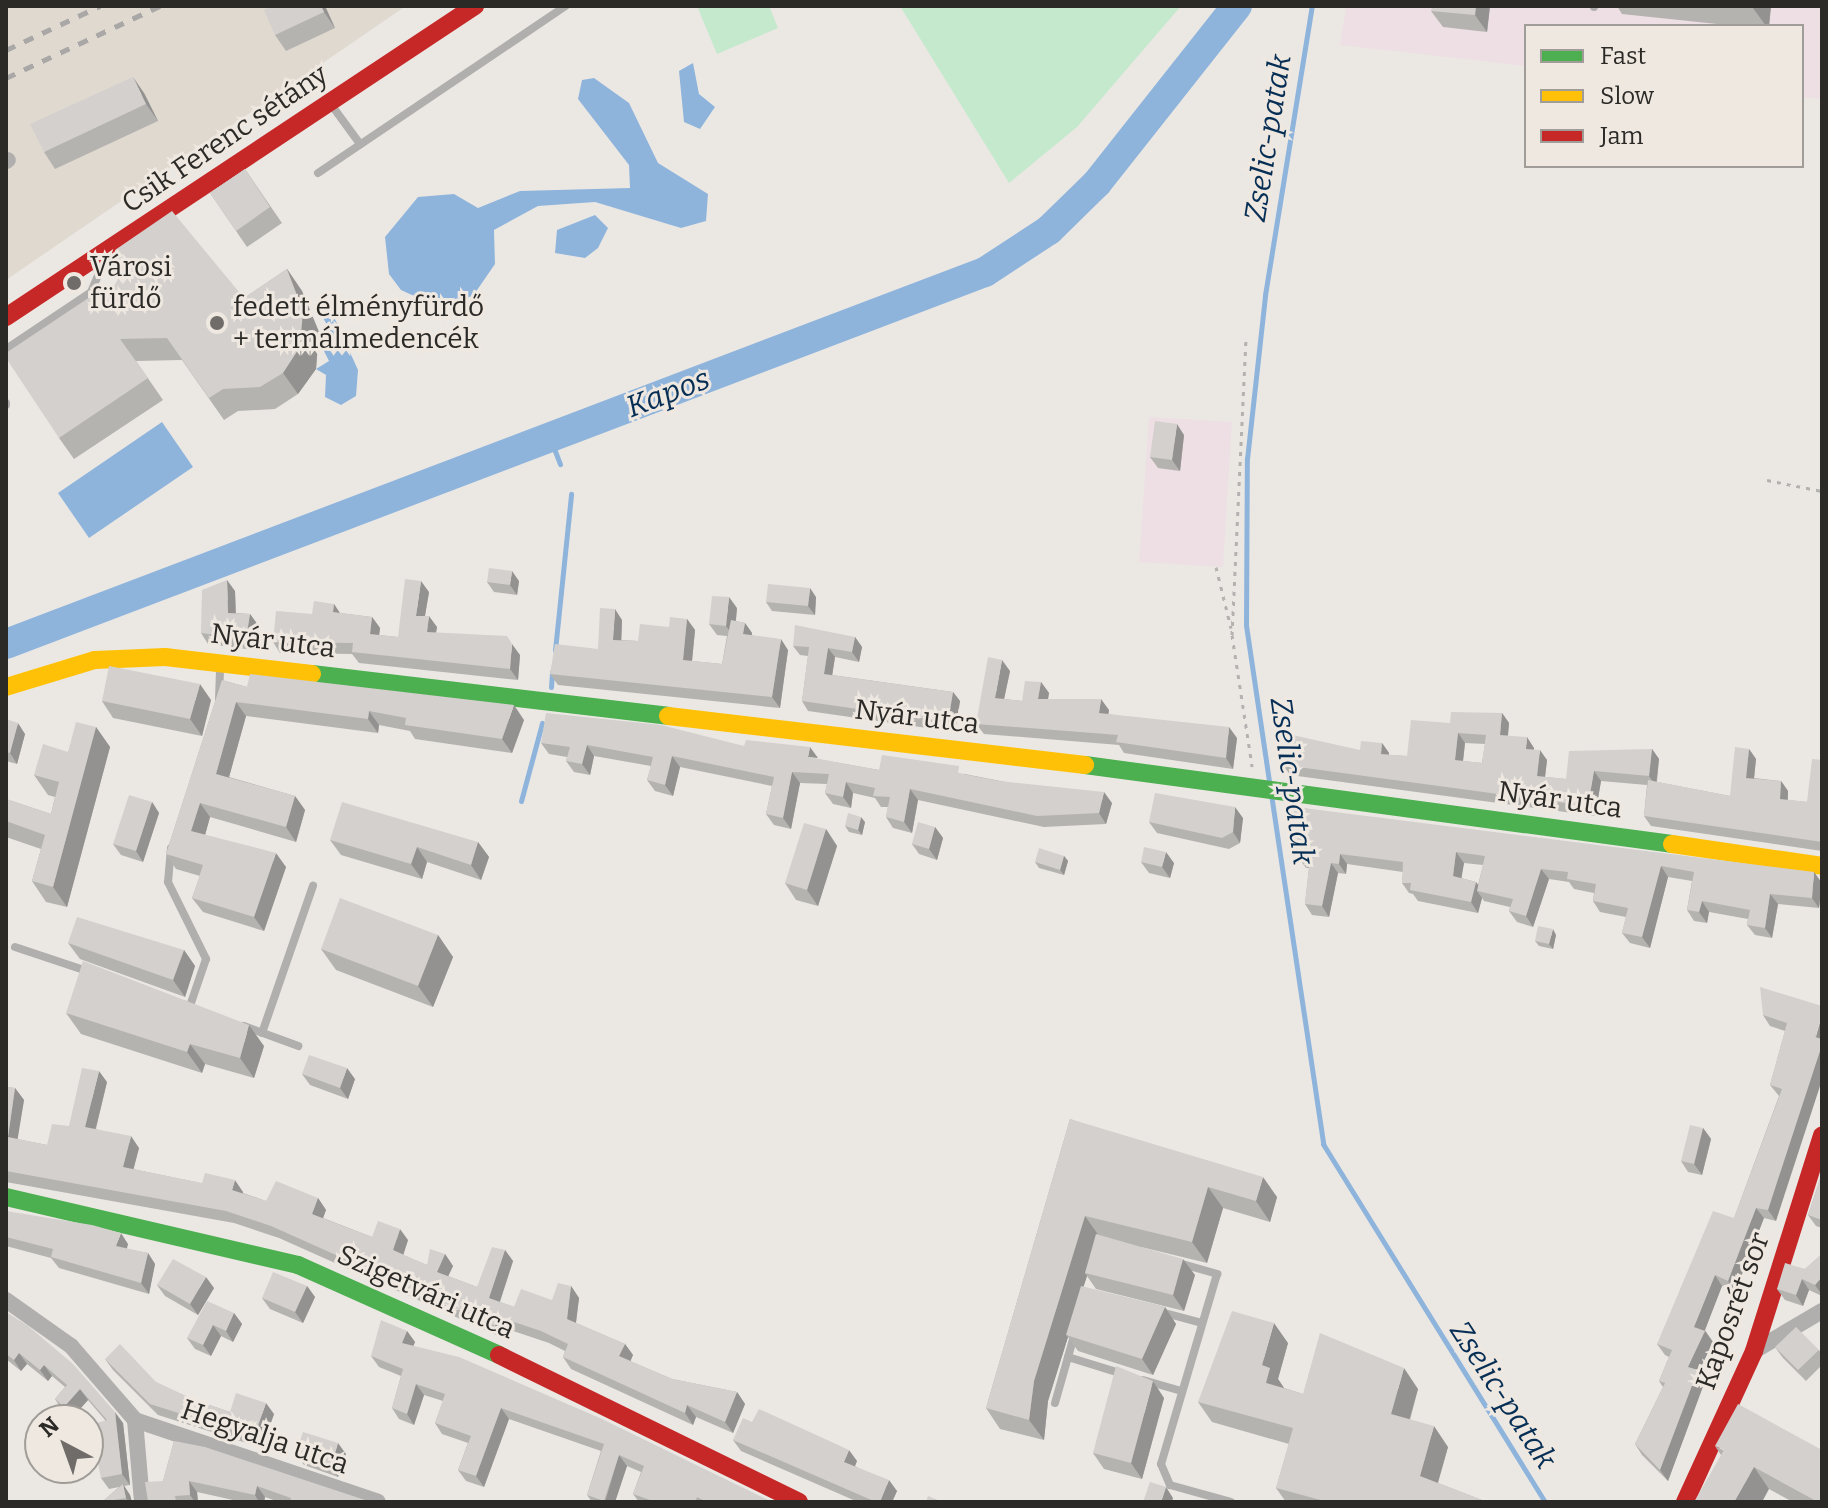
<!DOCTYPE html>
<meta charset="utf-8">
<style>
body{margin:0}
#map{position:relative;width:1828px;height:1508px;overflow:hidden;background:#ebe8e4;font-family:Bitter,serif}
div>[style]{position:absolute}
.built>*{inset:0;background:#e0d9d0}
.industrial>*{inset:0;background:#eddfe4}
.green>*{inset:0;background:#c4e9cc}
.water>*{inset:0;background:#8fb4dc}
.stream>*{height:5px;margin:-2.5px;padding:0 2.5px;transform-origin:2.5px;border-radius:2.5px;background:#8fb4dc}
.river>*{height:30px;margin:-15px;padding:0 15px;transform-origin:15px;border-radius:15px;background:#8fb4dc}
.path>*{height:3px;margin-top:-1.5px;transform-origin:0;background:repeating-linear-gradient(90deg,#b3b2b0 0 4px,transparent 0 10px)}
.lane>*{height:8px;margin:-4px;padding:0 4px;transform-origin:4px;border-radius:4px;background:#b1afae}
.street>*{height:16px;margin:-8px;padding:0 8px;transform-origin:8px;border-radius:8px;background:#b1afae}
.fast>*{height:18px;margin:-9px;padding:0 9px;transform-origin:9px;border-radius:9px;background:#4caf50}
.slow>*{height:18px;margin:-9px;padding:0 9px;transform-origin:9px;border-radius:9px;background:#ffc107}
.jam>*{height:18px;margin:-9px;padding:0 9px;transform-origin:9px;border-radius:9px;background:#c62828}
.rail>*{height:5px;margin-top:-2.5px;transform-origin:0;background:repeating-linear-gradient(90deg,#aaa8a7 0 10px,transparent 0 20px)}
.wall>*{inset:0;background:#b5b3b0}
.shaded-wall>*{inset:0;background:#949290}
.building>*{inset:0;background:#d3d0cd}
.dots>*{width:22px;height:22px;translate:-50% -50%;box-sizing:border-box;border:4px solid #eee8e1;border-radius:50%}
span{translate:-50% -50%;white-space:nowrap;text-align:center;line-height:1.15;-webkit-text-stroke:6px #eee8e1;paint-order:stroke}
.street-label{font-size:28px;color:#2c2a27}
.poi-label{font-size:28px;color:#2c2a27}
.left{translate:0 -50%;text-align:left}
.water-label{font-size:30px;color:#072f55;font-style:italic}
.frame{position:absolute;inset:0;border:8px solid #2c2a27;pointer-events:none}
.legend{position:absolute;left:1524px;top:24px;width:280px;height:144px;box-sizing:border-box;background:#eee8e1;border:2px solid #a09c97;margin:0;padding:10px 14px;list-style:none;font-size:24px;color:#2c2a27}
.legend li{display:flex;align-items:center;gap:16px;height:40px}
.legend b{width:40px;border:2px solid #a09c97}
.north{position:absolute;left:24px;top:1404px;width:80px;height:80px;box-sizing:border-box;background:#eee8e1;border:2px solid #a09c97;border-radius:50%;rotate:319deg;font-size:22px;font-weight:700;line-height:32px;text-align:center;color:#2c2a27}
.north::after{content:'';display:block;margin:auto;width:28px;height:36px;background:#6f6c69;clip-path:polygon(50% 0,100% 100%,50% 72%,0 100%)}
</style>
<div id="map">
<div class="built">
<div style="clip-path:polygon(6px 6px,406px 6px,6px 280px)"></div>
</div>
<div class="industrial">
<div style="clip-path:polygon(1346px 6px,1822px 6px,1822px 99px,1802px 97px,1802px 26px,1526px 26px,1526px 66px,1340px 45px)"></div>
<div style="clip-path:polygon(1149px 417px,1232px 422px,1223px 567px,1139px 562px)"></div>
</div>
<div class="green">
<div style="clip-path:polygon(697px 6px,769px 6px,778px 28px,717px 54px)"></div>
<div style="clip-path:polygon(900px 6px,1181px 6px,1077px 127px,1009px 183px)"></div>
</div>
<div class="water">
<div style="clip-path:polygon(693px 63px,699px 94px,715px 107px,700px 129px,684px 122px,679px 71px)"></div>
<div style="clip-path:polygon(594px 78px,629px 103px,658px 163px,708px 194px,706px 221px,681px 228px,595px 202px,538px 206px,494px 230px,495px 264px,473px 296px,436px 306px,401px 290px,389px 274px,385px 237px,418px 197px,454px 194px,478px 208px,520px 191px,630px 188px,629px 165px,578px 99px,582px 80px)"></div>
<div style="clip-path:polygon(595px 215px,608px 228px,598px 248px,585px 258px,555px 253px,557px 230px)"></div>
<div style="clip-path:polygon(329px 306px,358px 370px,356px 396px,341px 405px,325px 397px,326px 375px,316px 369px,329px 361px,322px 347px,330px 330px,319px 311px)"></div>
<div style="clip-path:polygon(162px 422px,193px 467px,89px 538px,58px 493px)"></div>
</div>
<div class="stream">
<div style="left:550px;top:438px;width:28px;rotate:69deg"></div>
<div style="left:555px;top:650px;width:157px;rotate:-84.1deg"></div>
<div style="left:551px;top:687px;width:15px;rotate:-86deg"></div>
<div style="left:1269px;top:781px;width:158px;rotate:-98.4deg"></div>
<div style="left:1246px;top:625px;width:166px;rotate:-89.7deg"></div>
<div style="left:1247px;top:459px;width:165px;rotate:-83.7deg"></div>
<div style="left:1265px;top:295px;width:293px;rotate:-80.8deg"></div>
<div style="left:1271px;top:794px;width:354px;rotate:81.5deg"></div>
<div style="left:1323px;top:1144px;width:421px;rotate:58.2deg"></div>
<div style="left:521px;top:801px;width:81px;rotate:-74.9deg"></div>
</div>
<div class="river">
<div style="left:6px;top:644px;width:1047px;rotate:-20.81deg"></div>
<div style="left:985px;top:272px;width:77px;rotate:-33.3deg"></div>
<div style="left:1049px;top:230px;width:67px;rotate:-44.4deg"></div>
<div style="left:1097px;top:183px;width:226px;rotate:-51.7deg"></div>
</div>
<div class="path">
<div style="left:1767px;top:480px;width:56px;rotate:11.3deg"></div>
<div style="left:1216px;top:567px;width:63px;rotate:76.2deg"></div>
<div style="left:1232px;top:635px;width:295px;rotate:-87.3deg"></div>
<div style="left:1232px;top:635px;width:133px;rotate:81.3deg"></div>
</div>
<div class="lane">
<div style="left:1594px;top:7px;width:1px;rotate:-90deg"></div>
<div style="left:330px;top:103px;width:51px;rotate:53.8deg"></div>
<div style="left:318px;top:173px;width:299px;rotate:-34deg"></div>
<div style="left:6px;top:349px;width:102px;rotate:-33.8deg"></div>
<div style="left:91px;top:292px;width:21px;rotate:-67deg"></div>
<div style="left:99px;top:273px;width:13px;rotate:-119deg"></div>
<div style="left:6px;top:403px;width:2px;rotate:90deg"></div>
<div style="left:219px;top:699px;width:35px;rotate:-88deg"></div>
<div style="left:171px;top:848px;width:34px;rotate:95deg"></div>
<div style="left:168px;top:882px;width:86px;rotate:63.7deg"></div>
<div style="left:206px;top:959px;width:50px;rotate:108.8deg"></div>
<div style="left:190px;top:1006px;width:7px;rotate:-164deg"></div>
<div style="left:15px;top:947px;width:79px;rotate:18.4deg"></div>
<div style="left:244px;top:1026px;width:58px;rotate:20.3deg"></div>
<div style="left:262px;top:1033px;width:156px;rotate:-70.9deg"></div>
<div style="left:1179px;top:1263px;width:40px;rotate:16deg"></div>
<div style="left:1217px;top:1274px;width:198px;rotate:106.4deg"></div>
<div style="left:1161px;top:1464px;width:23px;rotate:67deg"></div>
<div style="left:1170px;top:1485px;width:63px;rotate:15.6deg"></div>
<div style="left:1161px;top:1312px;width:42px;rotate:15deg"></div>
<div style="left:1068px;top:1357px;width:58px;rotate:17.2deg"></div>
<div style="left:1143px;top:1380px;width:40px;rotate:16deg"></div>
<div style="left:1055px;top:1403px;width:70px;rotate:-74.2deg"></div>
</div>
<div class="street">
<div style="left:6px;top:161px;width:2px;rotate:-27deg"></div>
<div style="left:6px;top:1300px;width:80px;rotate:35.3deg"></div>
<div style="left:71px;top:1346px;width:98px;rotate:49.1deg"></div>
<div style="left:135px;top:1420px;width:82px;rotate:85.1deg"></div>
<div style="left:1754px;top:1351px;width:79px;rotate:-30.5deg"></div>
<div style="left:135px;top:1420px;width:256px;rotate:18.6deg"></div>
</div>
<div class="fast">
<div style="left:312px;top:674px;width:358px;rotate:6.7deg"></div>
<div style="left:1085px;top:765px;width:592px;rotate:7.66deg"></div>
<div style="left:6px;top:1197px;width:300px;rotate:13.1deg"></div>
<div style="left:298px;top:1265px;width:220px;rotate:24.1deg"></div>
</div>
<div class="slow">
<div style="left:6px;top:687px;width:93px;rotate:-16.9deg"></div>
<div style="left:95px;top:660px;width:70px;rotate:-2.5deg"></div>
<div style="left:165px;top:657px;width:148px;rotate:6.6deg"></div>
<div style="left:668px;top:716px;width:420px;rotate:6.7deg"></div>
<div style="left:1672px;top:844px;width:152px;rotate:8.3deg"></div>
</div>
<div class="jam">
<div style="left:6px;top:317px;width:563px;rotate:-33.55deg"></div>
<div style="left:499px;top:1355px;width:334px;rotate:26.1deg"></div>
<div style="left:1685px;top:1502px;width:166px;rotate:-65.4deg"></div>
<div style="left:1754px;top:1351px;width:226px;rotate:-72.5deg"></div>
</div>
<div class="rail">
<div style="left:6px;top:50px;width:104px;rotate:-25.1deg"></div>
<div style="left:6px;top:78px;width:170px;rotate:-25.1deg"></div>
</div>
<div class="wall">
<div style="clip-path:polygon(325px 6px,335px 28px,286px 51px,275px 35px)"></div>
<div style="clip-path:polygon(1490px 6px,1487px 32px,1443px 27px,1431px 11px)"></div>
<div style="clip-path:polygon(1617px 6px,1771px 6px,1769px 26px,1736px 26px,1622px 14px)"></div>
<div style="clip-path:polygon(144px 93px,158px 121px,55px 169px,44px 152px)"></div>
<div style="clip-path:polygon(245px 169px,282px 223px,247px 247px,210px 193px)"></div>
<div style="clip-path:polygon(287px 269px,302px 291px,319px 332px,316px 369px,298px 394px,275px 409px,238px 411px,224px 420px,182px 360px,136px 361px,163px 400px,74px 459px,59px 438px,102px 308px,244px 298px)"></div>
<div style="clip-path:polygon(1184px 435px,1180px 471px,1158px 468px,1150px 457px)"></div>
<div style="clip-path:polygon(519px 581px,517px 595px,494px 592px,487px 582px)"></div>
<div style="clip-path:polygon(235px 591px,236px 613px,250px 614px,258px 625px,254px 650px,208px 644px,201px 633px)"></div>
<div style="clip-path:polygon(429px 592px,425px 616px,437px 627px,436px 633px,520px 655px,518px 680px,359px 663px,352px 654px,280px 653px,273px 642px,312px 614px,334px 604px,340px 613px,372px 617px,380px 628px,379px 635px,398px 637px)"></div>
<div style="clip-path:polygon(816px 597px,815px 615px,772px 611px,766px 602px)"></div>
<div style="clip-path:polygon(737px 608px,736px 621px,745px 623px,752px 633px,752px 635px,788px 650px,780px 708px,558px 685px,550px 674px,598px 649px,622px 620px,621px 640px,638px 641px,687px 619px,695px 630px,692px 661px,722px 664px,727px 636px,717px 635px,709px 624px)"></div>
<div style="clip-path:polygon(855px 637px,862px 647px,859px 662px,835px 657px,832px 675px,953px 692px,960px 701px,955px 732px,808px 711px,802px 701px,808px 656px,800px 655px,793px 646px)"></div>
<div style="clip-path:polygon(1010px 671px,1004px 699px,1022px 701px,1041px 682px,1049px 693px,1048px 699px,1109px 710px,1108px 714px,1237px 738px,1233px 769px,1124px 753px,1119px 745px,984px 734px,976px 724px)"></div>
<div style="clip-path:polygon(222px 680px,247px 687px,524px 720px,512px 753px,415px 739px,410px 731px,379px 725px,378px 733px,246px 716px,229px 777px,295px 796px,305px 810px,296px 842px,210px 817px,205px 835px,286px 867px,264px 931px,203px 912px,192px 898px,200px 876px,176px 869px,166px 854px)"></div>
<div style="clip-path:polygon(211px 700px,202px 736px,113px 718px,102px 701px)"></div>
<div style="clip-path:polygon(evenodd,1502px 713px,1509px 723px,1508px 736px,1534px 748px,1533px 749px,1547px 760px,1545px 777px,1566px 779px,1652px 749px,1659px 759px,1657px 782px,1730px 796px,1749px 749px,1756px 759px,1754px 778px,1781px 781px,1788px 791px,1788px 800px,1807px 802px,1822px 760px,1822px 851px,1651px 826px,1644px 816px,1647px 785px,1601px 781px,1595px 816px,1290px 775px,1283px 765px,1360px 750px,1382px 743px,1389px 753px,1389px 755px,1407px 756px,1450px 723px,1502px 713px,1465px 743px,1485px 744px,1482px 763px,1463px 761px,1465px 743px)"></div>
<div style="clip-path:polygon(6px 719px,25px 734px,17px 764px,6px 761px)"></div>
<div style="clip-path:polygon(96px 727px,110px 747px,67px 907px,46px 902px,32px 881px,41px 849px,6px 837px,6px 799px,51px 814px,55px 797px,48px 795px,34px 775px,68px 752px)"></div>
<div style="clip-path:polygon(541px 743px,744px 746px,879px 770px,965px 774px,1112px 803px,1106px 824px,1044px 827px,918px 800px,912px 833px,893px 828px,886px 817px,888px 807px,881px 807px,875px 798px,853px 793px,851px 808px,833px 804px,825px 793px,827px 784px,800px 783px,791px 829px,774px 825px,766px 814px,772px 786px,680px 767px,673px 796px,655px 791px,647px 780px,651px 766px,594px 756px,590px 775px,574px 772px,566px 761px,567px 757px,549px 754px)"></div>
<div style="clip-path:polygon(152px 802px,159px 813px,143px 862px,121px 855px,113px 844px)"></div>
<div style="clip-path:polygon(evenodd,1295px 807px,1822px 883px,1819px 908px,1778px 904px,1772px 938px,1755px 935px,1747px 925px,1748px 919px,1709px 912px,1707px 923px,1694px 921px,1687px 910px,1692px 881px,1668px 877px,1650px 948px,1630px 943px,1622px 933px,1626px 917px,1600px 912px,1593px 901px,1594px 893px,1574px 889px,1569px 882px,1549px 879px,1533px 927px,1517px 922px,1509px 911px,1510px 907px,1484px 901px,1482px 898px,1478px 913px,1418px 901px,1413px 894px,1409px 893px,1402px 883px,1403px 872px,1347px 864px,1346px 874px,1338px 873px,1329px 917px,1312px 915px,1305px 904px,1309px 868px,1306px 868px,1298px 857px,1299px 853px,1292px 843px,1295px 807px,1464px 863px,1483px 865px,1478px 885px,1476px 882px,1461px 878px,1464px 863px)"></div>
<div style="clip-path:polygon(1243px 818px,1240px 843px,1229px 849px,1157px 833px,1149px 822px)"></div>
<div style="clip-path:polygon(865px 822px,862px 835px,849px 832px,845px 826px)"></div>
<div style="clip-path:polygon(935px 827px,943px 838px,937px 860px,919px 854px,912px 844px)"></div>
<div style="clip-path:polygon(826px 829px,837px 846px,818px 906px,796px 900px,785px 883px)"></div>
<div style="clip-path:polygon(330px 840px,478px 842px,489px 857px,481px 880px,427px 862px,422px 879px,341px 855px)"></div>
<div style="clip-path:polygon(1064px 856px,1068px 861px,1064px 875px,1039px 868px,1035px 862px)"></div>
<div style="clip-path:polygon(1141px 862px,1174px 863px,1170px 878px,1149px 873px)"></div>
<div style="clip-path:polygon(438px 935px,453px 957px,433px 1007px,336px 970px,321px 949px)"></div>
<div style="clip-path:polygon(1556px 935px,1553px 949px,1539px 946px,1535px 941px)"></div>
<div style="clip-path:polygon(68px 943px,184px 950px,195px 966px,185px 997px,80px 959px)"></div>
<div style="clip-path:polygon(1822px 1006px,1776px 1221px,1764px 1218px,1735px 1292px,1722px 1286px,1705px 1330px,1713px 1342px,1699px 1371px,1705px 1381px,1668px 1481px,1642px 1455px,1635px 1444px,1663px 1387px,1659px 1381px,1669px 1357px,1665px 1355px,1657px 1344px,1734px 1218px,1779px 1096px,1770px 1085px,1785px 1031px,1770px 1026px,1763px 1015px)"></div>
<div style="clip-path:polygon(66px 1013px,264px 1046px,254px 1078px,205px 1064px,202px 1073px,81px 1034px)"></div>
<div style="clip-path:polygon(302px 1074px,355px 1079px,348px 1099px,310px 1085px)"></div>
<div style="clip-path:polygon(107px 1082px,96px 1129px,139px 1148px,133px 1169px,243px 1192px,243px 1193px,266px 1201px,318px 1198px,326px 1210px,323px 1218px,372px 1237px,408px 1240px,403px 1255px,427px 1265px,445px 1254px,453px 1266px,448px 1276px,477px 1287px,505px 1250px,513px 1261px,500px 1302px,514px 1307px,552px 1300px,571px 1286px,579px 1298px,576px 1323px,625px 1344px,633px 1355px,630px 1361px,672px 1379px,737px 1392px,745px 1404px,733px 1433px,696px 1417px,693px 1425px,571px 1369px,563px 1357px,565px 1351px,549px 1343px,507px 1329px,503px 1338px,279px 1238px,234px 1223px,6px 1182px,6px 1087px,15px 1088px,24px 1100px,17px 1139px,47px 1145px,69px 1126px)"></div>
<div style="clip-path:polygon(1070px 1119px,1277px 1197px,1270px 1222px,1223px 1208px,1207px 1263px,1141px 1247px,1195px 1275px,1184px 1311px,1096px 1289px,1087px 1276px,1083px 1287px,1165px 1307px,1176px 1324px,1153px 1375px,1078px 1351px,1068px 1337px,1048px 1401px,1044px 1440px,1000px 1429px,986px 1408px)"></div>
<div style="clip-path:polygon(1703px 1128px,1711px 1139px,1702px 1175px,1688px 1172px,1681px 1161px)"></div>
<div style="clip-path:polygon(1822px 1173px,1822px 1228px,1816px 1226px,1808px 1215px)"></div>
<div style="clip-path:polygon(6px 1211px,128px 1244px,127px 1249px,148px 1253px,155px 1264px,149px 1294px,59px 1268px,51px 1258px,6px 1246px)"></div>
<div style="clip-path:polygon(1822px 1254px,1822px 1296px,1809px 1290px,1803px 1306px,1785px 1300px,1777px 1289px,1805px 1269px)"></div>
<div style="clip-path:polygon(157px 1285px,214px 1288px,198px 1315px,165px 1296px)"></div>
<div style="clip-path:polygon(307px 1286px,315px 1297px,303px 1323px,270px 1309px,262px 1298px)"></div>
<div style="clip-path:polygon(6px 1312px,123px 1423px,130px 1485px,124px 1486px,130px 1495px,132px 1502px,102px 1502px,119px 1487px,109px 1489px,101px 1478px,105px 1420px,88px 1400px,72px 1418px,62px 1410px,55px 1399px,65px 1387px,52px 1376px,48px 1381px,27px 1364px,21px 1371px,6px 1359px)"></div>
<div style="clip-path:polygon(234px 1313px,242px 1324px,233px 1342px,221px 1336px,211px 1356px,195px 1349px,187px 1338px)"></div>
<div style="clip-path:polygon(407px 1331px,415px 1342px,413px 1346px,772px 1502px,639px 1502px,633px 1494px,641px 1472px,627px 1466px,615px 1502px,592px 1502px,587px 1495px,601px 1451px,509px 1419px,484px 1487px,466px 1481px,458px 1470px,468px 1443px,442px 1434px,435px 1423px,443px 1401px,424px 1395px,414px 1425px,399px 1419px,392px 1408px,401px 1376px,379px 1367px,371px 1356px)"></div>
<div style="clip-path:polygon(1288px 1343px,1278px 1379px,1284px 1388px,1303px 1394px,1418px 1389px,1410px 1420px,1448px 1447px,1438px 1483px,1487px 1502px,1286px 1502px,1276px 1488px,1289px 1444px,1212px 1422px,1198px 1402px)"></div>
<div style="clip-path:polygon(1775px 1347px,1819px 1350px,1822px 1354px,1822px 1365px,1806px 1381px,1783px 1358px)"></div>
<div style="clip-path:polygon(105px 1359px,192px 1399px,230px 1412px,274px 1414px,262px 1448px,158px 1415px,113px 1370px)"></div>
<div style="clip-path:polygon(1164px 1398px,1142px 1479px,1104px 1469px,1093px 1453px)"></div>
<div style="clip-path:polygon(752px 1422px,857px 1461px,855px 1466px,897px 1491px,892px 1502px,858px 1502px,741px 1451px,733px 1440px)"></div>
<div style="clip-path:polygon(174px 1441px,371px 1502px,279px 1502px,265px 1497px,264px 1502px,242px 1502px,197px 1492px,198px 1502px,148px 1502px,163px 1481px)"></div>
<div style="clip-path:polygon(1715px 1446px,1822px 1502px,1793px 1502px,1769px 1489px,1721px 1455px)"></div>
<div style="clip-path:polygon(296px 1454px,346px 1454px,338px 1477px,304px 1465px)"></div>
</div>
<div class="shaded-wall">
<div style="clip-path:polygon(321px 6px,325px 6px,335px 28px,324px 12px)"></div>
<div style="clip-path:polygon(1476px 6px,1490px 6px,1487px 32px,1475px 15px)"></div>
<div style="clip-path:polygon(1753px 6px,1771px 6px,1769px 26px,1766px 26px,1753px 8px)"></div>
<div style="clip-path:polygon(133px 77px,144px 93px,158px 121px,146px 104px)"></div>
<div style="clip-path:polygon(287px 269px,302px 291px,319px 332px,316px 369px,298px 394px,283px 373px)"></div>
<div style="clip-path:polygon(1177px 424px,1184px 435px,1180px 471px,1172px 460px)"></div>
<div style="clip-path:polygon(512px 571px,519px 581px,517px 595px,510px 585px)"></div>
<div style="clip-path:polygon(227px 580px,235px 591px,236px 624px,228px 613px)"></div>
<div style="clip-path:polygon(421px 581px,429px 592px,423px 627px,416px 616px)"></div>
<div style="clip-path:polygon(810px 588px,816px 597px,815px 615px,808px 606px)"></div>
<div style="clip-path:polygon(729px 597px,737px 608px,734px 637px,726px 626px)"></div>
<div style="clip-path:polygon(334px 604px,341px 615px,333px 612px)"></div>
<div style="clip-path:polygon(615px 609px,622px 620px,621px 651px,613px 640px)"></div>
<div style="clip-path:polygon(250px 614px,258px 625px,254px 650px,246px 639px)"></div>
<div style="clip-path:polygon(429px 616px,437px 627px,434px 643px,427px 632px)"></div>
<div style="clip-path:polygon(372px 617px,380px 628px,378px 645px,370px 634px)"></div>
<div style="clip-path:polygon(687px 619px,695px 630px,691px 671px,683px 660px)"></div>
<div style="clip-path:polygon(745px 623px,752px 633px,750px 645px,743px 634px)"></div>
<div style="clip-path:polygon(855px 637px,862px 647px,859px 662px,852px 652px)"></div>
<div style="clip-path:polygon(781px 639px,788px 650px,780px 708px,772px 697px)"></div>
<div style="clip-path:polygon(512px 644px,520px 655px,518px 680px,510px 669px)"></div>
<div style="clip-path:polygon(828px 648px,835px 657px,831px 683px,824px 674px)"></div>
<div style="clip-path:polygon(1002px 660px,1010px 671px,1002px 709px,995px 698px)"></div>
<div style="clip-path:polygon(1041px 682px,1049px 693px,1046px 710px,1038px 699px)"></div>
<div style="clip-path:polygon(200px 684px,211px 700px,202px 736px,190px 719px)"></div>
<div style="clip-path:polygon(953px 692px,960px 701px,955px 732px,948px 722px)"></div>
<div style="clip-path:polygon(1101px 699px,1109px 710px,1107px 724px,1099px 713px)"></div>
<div style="clip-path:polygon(236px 702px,246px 716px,226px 788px,216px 774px)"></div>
<div style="clip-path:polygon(514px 705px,524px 720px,512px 753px,502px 739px)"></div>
<div style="clip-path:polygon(369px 711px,379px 725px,378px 733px,368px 719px)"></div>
<div style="clip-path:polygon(1502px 713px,1509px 723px,1507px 745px,1500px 735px)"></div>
<div style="clip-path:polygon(18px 723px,25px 734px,17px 764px,10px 753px)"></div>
<div style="clip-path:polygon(96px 727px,110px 747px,67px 907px,53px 887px)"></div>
<div style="clip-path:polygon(1229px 727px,1237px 738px,1233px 769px,1226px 758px)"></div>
<div style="clip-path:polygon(1458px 733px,1465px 743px,1462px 770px,1455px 760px)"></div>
<div style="clip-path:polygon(1527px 737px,1534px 748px,1533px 759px,1526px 749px)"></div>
<div style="clip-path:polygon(1382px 743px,1389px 753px,1388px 764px,1381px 754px)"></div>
<div style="clip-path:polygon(587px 745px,594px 756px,590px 775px,582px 764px)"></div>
<div style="clip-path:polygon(810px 747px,818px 758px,808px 757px)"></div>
<div style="clip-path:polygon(1652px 749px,1659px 759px,1656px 786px,1649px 776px)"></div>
<div style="clip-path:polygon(1749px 749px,1756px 759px,1753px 788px,1746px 778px)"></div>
<div style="clip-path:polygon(1540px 750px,1547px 760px,1544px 786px,1537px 776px)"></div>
<div style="clip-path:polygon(672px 756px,680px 767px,673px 796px,665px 785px)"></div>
<div style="clip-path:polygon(1594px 771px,1601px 781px,1595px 816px,1588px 806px)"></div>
<div style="clip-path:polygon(792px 772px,800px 783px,791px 829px,783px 818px)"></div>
<div style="clip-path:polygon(1781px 781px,1788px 791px,1787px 809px,1780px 799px)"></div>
<div style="clip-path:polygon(846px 782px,853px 793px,851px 808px,843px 797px)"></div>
<div style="clip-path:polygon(910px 789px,918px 800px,912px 833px,904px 822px)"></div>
<div style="clip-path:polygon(1104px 792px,1112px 803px,1106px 824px,1099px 813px)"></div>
<div style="clip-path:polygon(295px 796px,305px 810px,296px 842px,286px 827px)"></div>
<div style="clip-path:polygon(152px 802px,159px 813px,143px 862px,136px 851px)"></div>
<div style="clip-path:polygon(200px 803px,210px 817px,202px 846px,191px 831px)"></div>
<div style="clip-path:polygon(1235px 807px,1243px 818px,1240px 843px,1233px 832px)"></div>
<div style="clip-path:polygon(861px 817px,865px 822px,862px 835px,858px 830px)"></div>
<div style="clip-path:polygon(935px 827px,943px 838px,937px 860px,929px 849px)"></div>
<div style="clip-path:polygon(826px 829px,837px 846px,818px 906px,807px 890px)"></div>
<div style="clip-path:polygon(478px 842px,489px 857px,481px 880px,471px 865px)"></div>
<div style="clip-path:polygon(417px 847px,427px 862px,422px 879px,411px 864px)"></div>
<div style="clip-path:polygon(1166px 852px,1174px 863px,1170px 878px,1162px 867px)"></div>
<div style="clip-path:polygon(1456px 852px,1464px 863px,1460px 887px,1453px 876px)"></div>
<div style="clip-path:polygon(276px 853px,286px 867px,264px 931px,254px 917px)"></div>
<div style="clip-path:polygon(1340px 854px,1347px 864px,1346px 874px,1339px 864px)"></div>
<div style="clip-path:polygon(1064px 856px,1068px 861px,1064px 875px,1060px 870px)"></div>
<div style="clip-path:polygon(1331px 863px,1338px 873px,1329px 917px,1322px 906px)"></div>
<div style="clip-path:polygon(1661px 866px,1668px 877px,1650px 948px,1642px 937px)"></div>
<div style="clip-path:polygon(1541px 869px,1549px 879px,1533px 927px,1526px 916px)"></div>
<div style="clip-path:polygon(1814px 872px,1822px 883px,1819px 908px,1812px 898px)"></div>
<div style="clip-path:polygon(1476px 882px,1483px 892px,1477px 891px,1482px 898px,1478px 913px,1471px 902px)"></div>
<div style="clip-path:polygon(1770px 894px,1778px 904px,1772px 938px,1765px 928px)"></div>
<div style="clip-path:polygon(1702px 901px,1709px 912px,1707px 923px,1699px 912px)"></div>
<div style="clip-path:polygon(1553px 929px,1556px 935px,1553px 949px,1549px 944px)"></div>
<div style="clip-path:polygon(438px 935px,453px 957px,433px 1007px,418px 986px)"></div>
<div style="clip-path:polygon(184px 950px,195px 966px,185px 997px,173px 980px)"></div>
<div style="clip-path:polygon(1822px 1015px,1822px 1080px,1776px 1221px,1768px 1210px)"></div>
<div style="clip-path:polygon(249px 1025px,264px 1046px,254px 1078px,240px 1058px)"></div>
<div style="clip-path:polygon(190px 1044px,205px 1064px,202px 1073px,187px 1052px)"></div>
<div style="clip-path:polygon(347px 1068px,355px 1079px,348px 1099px,340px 1088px)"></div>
<div style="clip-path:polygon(99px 1071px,107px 1082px,93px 1139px,85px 1127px)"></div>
<div style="clip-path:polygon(15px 1088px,24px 1100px,16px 1149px,8px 1137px)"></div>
<div style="clip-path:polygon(1703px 1128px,1711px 1139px,1702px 1175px,1694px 1164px)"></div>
<div style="clip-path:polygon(131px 1136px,139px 1148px,131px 1179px,123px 1167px)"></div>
<div style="clip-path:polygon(1263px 1177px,1277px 1197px,1270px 1222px,1256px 1201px)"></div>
<div style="clip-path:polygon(235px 1180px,243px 1192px,240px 1201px,232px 1190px)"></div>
<div style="clip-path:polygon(1208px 1187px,1223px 1208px,1207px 1263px,1192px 1242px)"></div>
<div style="clip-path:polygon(318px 1198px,326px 1210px,320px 1226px,312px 1214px)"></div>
<div style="clip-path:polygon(1756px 1208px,1764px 1218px,1735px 1292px,1728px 1281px)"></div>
<div style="clip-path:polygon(1085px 1216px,1099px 1236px,1085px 1273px,1087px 1276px,1068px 1336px,1066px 1335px,1068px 1337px,1048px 1401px,1044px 1440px,1029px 1420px,1034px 1381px)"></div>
<div style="clip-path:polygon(400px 1229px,408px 1240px,401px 1262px,393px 1250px)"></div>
<div style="clip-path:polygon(121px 1233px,128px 1244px,124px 1257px,116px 1246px)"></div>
<div style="clip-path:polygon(505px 1250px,513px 1261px,497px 1310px,489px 1298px)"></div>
<div style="clip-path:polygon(148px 1253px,155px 1264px,149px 1294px,141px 1283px)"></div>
<div style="clip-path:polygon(445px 1254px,453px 1266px,445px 1283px,437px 1272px)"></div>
<div style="clip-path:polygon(1183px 1259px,1195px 1275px,1184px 1311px,1173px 1295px)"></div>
<div style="clip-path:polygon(1715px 1275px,1722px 1286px,1703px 1335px,1705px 1331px,1713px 1342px,1699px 1371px,1705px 1381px,1668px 1481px,1660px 1470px,1688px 1367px,1694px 1327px)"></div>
<div style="clip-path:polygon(206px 1277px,214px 1288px,198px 1315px,190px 1304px)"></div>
<div style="clip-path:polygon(1822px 1277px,1822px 1295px,1815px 1285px)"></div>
<div style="clip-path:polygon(1802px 1279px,1809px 1290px,1803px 1306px,1796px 1295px)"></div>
<div style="clip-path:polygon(307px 1286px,315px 1297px,303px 1323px,295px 1312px)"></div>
<div style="clip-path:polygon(571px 1286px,579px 1298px,575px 1330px,567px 1319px)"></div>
<div style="clip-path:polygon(1165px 1307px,1176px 1324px,1153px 1375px,1142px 1359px)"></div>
<div style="clip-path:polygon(234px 1313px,242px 1324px,233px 1342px,226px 1331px)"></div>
<div style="clip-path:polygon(499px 1317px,507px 1329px,503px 1338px,495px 1326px)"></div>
<div style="clip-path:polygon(1274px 1323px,1288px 1343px,1278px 1379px,1284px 1388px,1266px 1383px,1262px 1365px)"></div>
<div style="clip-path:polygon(213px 1325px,221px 1336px,211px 1356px,203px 1345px)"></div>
<div style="clip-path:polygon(407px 1331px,415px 1342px,410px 1354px,402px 1343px)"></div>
<div style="clip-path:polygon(625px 1344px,633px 1355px,628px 1367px,619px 1356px)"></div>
<div style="clip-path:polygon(19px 1353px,27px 1364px,21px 1371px,14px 1360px)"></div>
<div style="clip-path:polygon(44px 1365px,52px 1376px,48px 1381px,40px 1370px)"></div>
<div style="clip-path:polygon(1404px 1368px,1418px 1389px,1405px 1435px,1391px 1414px)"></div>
<div style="clip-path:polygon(1153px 1381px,1164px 1398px,1142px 1479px,1131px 1463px)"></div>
<div style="clip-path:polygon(416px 1384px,424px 1395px,414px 1425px,407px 1414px)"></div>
<div style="clip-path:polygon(80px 1389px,88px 1400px,72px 1418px,64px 1407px)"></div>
<div style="clip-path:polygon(737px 1392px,745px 1404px,733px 1433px,725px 1422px)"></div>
<div style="clip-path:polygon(266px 1403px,274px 1414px,262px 1448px,254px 1437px)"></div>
<div style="clip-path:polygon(687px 1405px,696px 1417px,693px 1425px,685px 1413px)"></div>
<div style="clip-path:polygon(501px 1408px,509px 1419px,484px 1487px,476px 1476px)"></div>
<div style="clip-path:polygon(115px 1412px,123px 1423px,130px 1485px,122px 1474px)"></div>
<div style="clip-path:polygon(1434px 1426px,1448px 1447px,1434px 1496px,1420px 1476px)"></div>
<div style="clip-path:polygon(338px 1443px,346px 1454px,338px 1477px,331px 1466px)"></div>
<div style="clip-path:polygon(849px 1450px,857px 1461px,852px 1473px,844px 1462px)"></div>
<div style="clip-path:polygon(619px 1455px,627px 1466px,615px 1502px,605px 1502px)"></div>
<div style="clip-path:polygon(1754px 1467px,1769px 1489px,1762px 1502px,1734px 1502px)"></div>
<div style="clip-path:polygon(889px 1480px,897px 1491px,892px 1502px,880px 1502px)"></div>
<div style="clip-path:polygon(189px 1481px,197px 1492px,198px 1502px,195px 1502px,190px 1495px)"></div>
<div style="clip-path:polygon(123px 1484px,130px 1495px,132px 1502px,129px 1502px,126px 1498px)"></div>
<div style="clip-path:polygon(257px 1486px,265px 1497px,264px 1502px,259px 1502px,255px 1495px)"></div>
<div style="clip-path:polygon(1166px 1487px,1173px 1498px,1172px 1502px,1161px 1502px)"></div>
</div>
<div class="building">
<div style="clip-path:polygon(272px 6px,321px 6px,324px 12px,275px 35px,264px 10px)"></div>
<div style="clip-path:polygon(1432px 6px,1476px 6px,1475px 15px,1431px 11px)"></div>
<div style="clip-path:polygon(133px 77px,146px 104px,44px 152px,30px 124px)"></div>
<div style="clip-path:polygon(245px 169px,270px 207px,236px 231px,210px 193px)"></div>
<div style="clip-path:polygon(172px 211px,244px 298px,287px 269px,303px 311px,300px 347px,283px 373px,260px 387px,223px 389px,209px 398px,167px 338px,120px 339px,148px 378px,59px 438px,6px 358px,6px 353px,93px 295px,102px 309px,120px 275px,115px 250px)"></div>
<div style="clip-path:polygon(1155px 421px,1177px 424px,1172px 460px,1150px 457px)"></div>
<div style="clip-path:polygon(489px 568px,512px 571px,510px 585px,487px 582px)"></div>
<div style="clip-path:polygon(405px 579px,421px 581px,416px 616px,429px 616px,427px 632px,507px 636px,512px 644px,510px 669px,352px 652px,353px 643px,273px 642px,276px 611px,312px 614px,314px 601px,334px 604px,333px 612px,372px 617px,370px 634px,398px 637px)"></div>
<div style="clip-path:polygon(227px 580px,228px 613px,250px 614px,246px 639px,201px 633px,202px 590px)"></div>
<div style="clip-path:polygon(768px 584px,810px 588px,808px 606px,766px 602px)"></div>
<div style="clip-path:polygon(712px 596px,729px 597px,726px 626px,709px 624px)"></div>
<div style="clip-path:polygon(600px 608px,615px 609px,613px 640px,638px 641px,640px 624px,669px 627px,670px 617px,687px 619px,683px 660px,722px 664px,731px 620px,745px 623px,743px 634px,781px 639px,772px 697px,550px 674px,555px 644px,598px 649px)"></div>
<div style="clip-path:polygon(795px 625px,855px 637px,852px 652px,828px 648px,824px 674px,953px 692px,948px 722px,802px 701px,809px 647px,793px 646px)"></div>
<div style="clip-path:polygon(988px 657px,1002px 660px,995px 698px,1022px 701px,1025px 681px,1041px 682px,1038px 699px,1101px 699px,1099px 713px,1229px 727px,1226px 758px,1116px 742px,1118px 735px,976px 724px)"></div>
<div style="clip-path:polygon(109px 666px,200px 684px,190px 719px,102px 701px)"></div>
<div style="clip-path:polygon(250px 674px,514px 705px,502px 739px,405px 725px,406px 718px,369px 711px,368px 719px,236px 702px,216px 774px,295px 796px,286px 827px,200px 803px,191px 831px,276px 853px,254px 917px,192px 898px,203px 865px,166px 854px,222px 680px,247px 687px)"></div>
<div style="clip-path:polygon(evenodd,1451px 712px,1502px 713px,1500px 735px,1527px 737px,1526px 749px,1540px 750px,1537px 776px,1566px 779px,1569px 751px,1652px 749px,1649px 776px,1594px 771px,1588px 806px,1283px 765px,1288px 734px,1360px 750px,1361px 741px,1382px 743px,1381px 754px,1407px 756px,1411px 720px,1450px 723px,1451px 712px,1458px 733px,1486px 735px,1482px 763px,1455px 760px,1458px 733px)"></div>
<div style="clip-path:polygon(546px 713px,661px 725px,744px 746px,746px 740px,810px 747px,808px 757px,879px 770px,882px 755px,959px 766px,958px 773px,999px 781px,1104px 792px,1099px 813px,1037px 816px,910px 789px,904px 822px,886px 817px,890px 797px,873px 796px,875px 788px,846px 782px,843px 797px,825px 793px,829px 774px,792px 772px,783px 818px,766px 814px,774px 777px,672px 756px,665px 785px,647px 780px,653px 757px,587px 745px,582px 764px,566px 761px,570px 747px,541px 743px)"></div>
<div style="clip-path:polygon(6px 719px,18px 723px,10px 753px,6px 752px)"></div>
<div style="clip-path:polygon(76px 722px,96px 727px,53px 887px,32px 881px,45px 835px,6px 821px,6px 799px,51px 814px,59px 782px,34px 775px,43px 744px,68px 752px)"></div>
<div style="clip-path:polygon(1735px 747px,1749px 749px,1746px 778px,1781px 781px,1780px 799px,1807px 802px,1812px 759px,1822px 760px,1822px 788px,1820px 801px,1822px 802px,1822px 842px,1644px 816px,1648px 780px,1730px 796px)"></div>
<div style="clip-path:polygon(1155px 793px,1235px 807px,1233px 832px,1222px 838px,1149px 822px)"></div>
<div style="clip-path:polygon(129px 795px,152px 802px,136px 851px,113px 844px)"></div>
<div style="clip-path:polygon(342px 802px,478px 842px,471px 865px,417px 847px,411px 864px,330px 840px)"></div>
<div style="clip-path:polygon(1295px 807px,1814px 872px,1812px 898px,1770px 894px,1765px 928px,1747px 925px,1750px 910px,1702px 901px,1699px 912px,1687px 910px,1694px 872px,1661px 866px,1642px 937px,1622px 933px,1628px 908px,1593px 901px,1596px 884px,1567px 879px,1568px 872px,1541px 869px,1526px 916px,1509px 911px,1513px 899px,1477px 891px,1485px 856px,1456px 852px,1453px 876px,1476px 882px,1471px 902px,1410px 890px,1411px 883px,1402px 883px,1403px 862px,1340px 854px,1339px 864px,1331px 863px,1322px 906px,1305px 904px,1310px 858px,1298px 857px,1300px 844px,1292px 843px)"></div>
<div style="clip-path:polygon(848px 813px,861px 817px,858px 830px,845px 826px)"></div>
<div style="clip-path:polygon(918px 822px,935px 827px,929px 849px,912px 844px)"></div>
<div style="clip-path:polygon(804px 823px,826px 829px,807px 890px,785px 883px)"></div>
<div style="clip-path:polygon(1144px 847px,1166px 852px,1162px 867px,1141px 862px)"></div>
<div style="clip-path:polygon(1039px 848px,1064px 856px,1060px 870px,1035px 862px)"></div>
<div style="clip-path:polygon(340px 898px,438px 935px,418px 986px,321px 949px)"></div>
<div style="clip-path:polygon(77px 917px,184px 950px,173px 980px,68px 943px)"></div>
<div style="clip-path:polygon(1538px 926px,1553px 929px,1549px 944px,1535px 941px)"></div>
<div style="clip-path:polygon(83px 961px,249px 1025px,240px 1058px,190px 1044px,187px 1052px,66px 1013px)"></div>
<div style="clip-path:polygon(1760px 987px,1822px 1006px,1822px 1015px,1815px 1037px,1822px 1039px,1822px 1045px,1768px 1210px,1756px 1208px,1728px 1281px,1715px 1275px,1694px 1327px,1705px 1331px,1688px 1367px,1698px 1370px,1660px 1470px,1635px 1444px,1665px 1383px,1659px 1381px,1672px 1350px,1657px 1344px,1713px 1211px,1734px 1218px,1782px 1089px,1770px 1085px,1787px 1023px,1763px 1015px)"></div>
<div style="clip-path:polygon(309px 1055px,347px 1068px,340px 1088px,302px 1074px)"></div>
<div style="clip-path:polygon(82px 1068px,99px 1071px,85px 1127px,131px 1136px,123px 1167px,202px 1183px,205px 1173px,235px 1180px,232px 1190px,266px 1201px,276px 1181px,318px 1198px,312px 1214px,335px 1223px,372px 1237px,378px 1221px,400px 1229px,393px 1250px,427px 1265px,430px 1249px,445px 1254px,437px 1272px,477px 1287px,492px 1247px,505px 1250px,489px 1298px,514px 1307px,521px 1289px,552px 1300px,558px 1283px,571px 1286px,567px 1319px,625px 1344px,619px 1356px,672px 1379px,737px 1392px,725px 1422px,687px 1405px,685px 1413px,563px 1357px,568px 1344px,541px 1331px,499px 1317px,495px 1326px,271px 1226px,226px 1211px,6px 1171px,6px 1087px,15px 1088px,8px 1137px,47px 1145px,52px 1124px,69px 1126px)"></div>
<div style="clip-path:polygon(1070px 1119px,1263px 1177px,1256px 1201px,1208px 1187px,1192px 1242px,1085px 1216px,1034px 1381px,1029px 1420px,986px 1408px)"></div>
<div style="clip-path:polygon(1690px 1125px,1703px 1128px,1694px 1164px,1681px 1161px)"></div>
<div style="clip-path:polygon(1822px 1173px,1822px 1220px,1808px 1215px)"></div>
<div style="clip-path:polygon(6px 1211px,92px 1225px,121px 1233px,116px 1246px,148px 1253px,141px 1283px,51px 1257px,53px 1249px,6px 1237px)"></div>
<div style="clip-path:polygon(1096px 1234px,1183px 1259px,1173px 1295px,1085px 1273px)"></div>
<div style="clip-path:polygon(1822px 1254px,1822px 1277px,1815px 1285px,1802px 1279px,1796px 1295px,1777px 1289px,1785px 1263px,1805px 1269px)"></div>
<div style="clip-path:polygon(173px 1259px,206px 1277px,190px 1304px,157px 1285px)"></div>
<div style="clip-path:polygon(273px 1272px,307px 1286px,295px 1312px,262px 1298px)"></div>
<div style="clip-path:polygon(1081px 1286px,1165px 1307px,1142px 1359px,1066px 1335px)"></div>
<div style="clip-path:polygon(207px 1301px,234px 1313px,226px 1331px,213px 1325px,203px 1345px,187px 1338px)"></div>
<div style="clip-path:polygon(1232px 1311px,1274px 1323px,1262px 1365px,1270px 1368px,1266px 1383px,1303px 1394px,1320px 1333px,1404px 1368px,1391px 1414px,1434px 1426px,1420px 1476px,1487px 1502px,1328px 1502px,1276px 1488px,1293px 1428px,1198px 1402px)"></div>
<div style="clip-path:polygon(6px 1312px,27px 1325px,73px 1364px,115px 1412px,122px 1474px,101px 1478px,90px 1425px,107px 1420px,80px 1389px,64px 1407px,55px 1399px,67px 1385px,44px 1365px,40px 1370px,19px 1353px,14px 1360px,6px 1354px)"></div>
<div style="clip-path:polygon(381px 1320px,407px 1331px,402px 1343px,459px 1357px,602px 1419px,772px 1502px,707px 1502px,697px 1497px,695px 1502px,656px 1502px,633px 1494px,644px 1466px,619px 1455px,604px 1501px,587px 1495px,604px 1444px,501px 1408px,476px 1476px,458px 1470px,471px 1436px,435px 1423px,445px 1394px,416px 1384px,407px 1414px,392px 1408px,403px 1369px,371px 1356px)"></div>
<div style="clip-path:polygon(1796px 1327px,1819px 1350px,1798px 1370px,1775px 1347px)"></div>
<div style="clip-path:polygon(120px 1344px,156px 1382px,192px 1399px,230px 1412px,236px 1393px,266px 1403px,254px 1437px,150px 1404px,105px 1359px)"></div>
<div style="clip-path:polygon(1116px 1366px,1153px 1381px,1131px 1463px,1093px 1453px)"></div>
<div style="clip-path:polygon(1738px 1404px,1822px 1450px,1822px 1502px,1818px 1502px,1754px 1467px,1734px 1502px,1694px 1502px,1724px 1450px,1715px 1446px)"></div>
<div style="clip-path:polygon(759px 1409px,849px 1450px,844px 1462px,889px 1480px,880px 1502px,876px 1502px,733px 1440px,743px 1418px,752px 1422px)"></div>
<div style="clip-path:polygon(303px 1432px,338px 1443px,331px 1466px,296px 1454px)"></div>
<div style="clip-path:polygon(174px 1441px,205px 1447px,371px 1502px,290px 1502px,291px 1498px,257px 1486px,255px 1495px,189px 1481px,190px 1495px,175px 1496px,176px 1502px,148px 1502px,145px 1482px,163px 1481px)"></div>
<div style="clip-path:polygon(1150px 1482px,1166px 1487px,1161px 1502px,1143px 1502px)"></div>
<div style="clip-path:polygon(123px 1484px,126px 1498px,102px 1502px)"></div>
<div style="clip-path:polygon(928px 1496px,943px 1502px,926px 1502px)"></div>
</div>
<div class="dots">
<div style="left:74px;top:283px;background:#6f6c69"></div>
<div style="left:217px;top:323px;background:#6f6c69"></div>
</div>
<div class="street-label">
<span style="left:225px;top:139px;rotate:-34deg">Csik Ferenc sétány</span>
<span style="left:273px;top:641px;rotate:7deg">Nyár utca</span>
<span style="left:917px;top:717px;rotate:7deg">Nyár utca</span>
<span style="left:1560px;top:800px;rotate:8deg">Nyár utca</span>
<span style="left:426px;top:1292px;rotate:24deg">Szigetvári utca</span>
<span style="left:1733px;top:1311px;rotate:-70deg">Kaposrét sor</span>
<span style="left:265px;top:1437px;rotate:19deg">Hegyalja utca</span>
</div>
<div class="poi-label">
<span class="left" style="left:90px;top:283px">Városi<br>fürdő</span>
<span class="left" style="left:233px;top:323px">fedett élményfürdő<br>+ termálmedencék</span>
</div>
<div class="water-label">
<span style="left:1268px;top:138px;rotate:-81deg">Zselic-patak</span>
<span style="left:668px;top:393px;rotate:-21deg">Kapos</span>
<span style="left:1292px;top:781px;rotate:82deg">Zselic-patak</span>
<span style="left:1503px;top:1395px;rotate:57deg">Zselic-patak</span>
</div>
<div class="frame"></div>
<ul class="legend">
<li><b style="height:10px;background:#4caf50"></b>Fast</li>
<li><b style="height:10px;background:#ffc107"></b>Slow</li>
<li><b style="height:10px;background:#c62828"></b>Jam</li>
</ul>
<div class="north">N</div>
</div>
